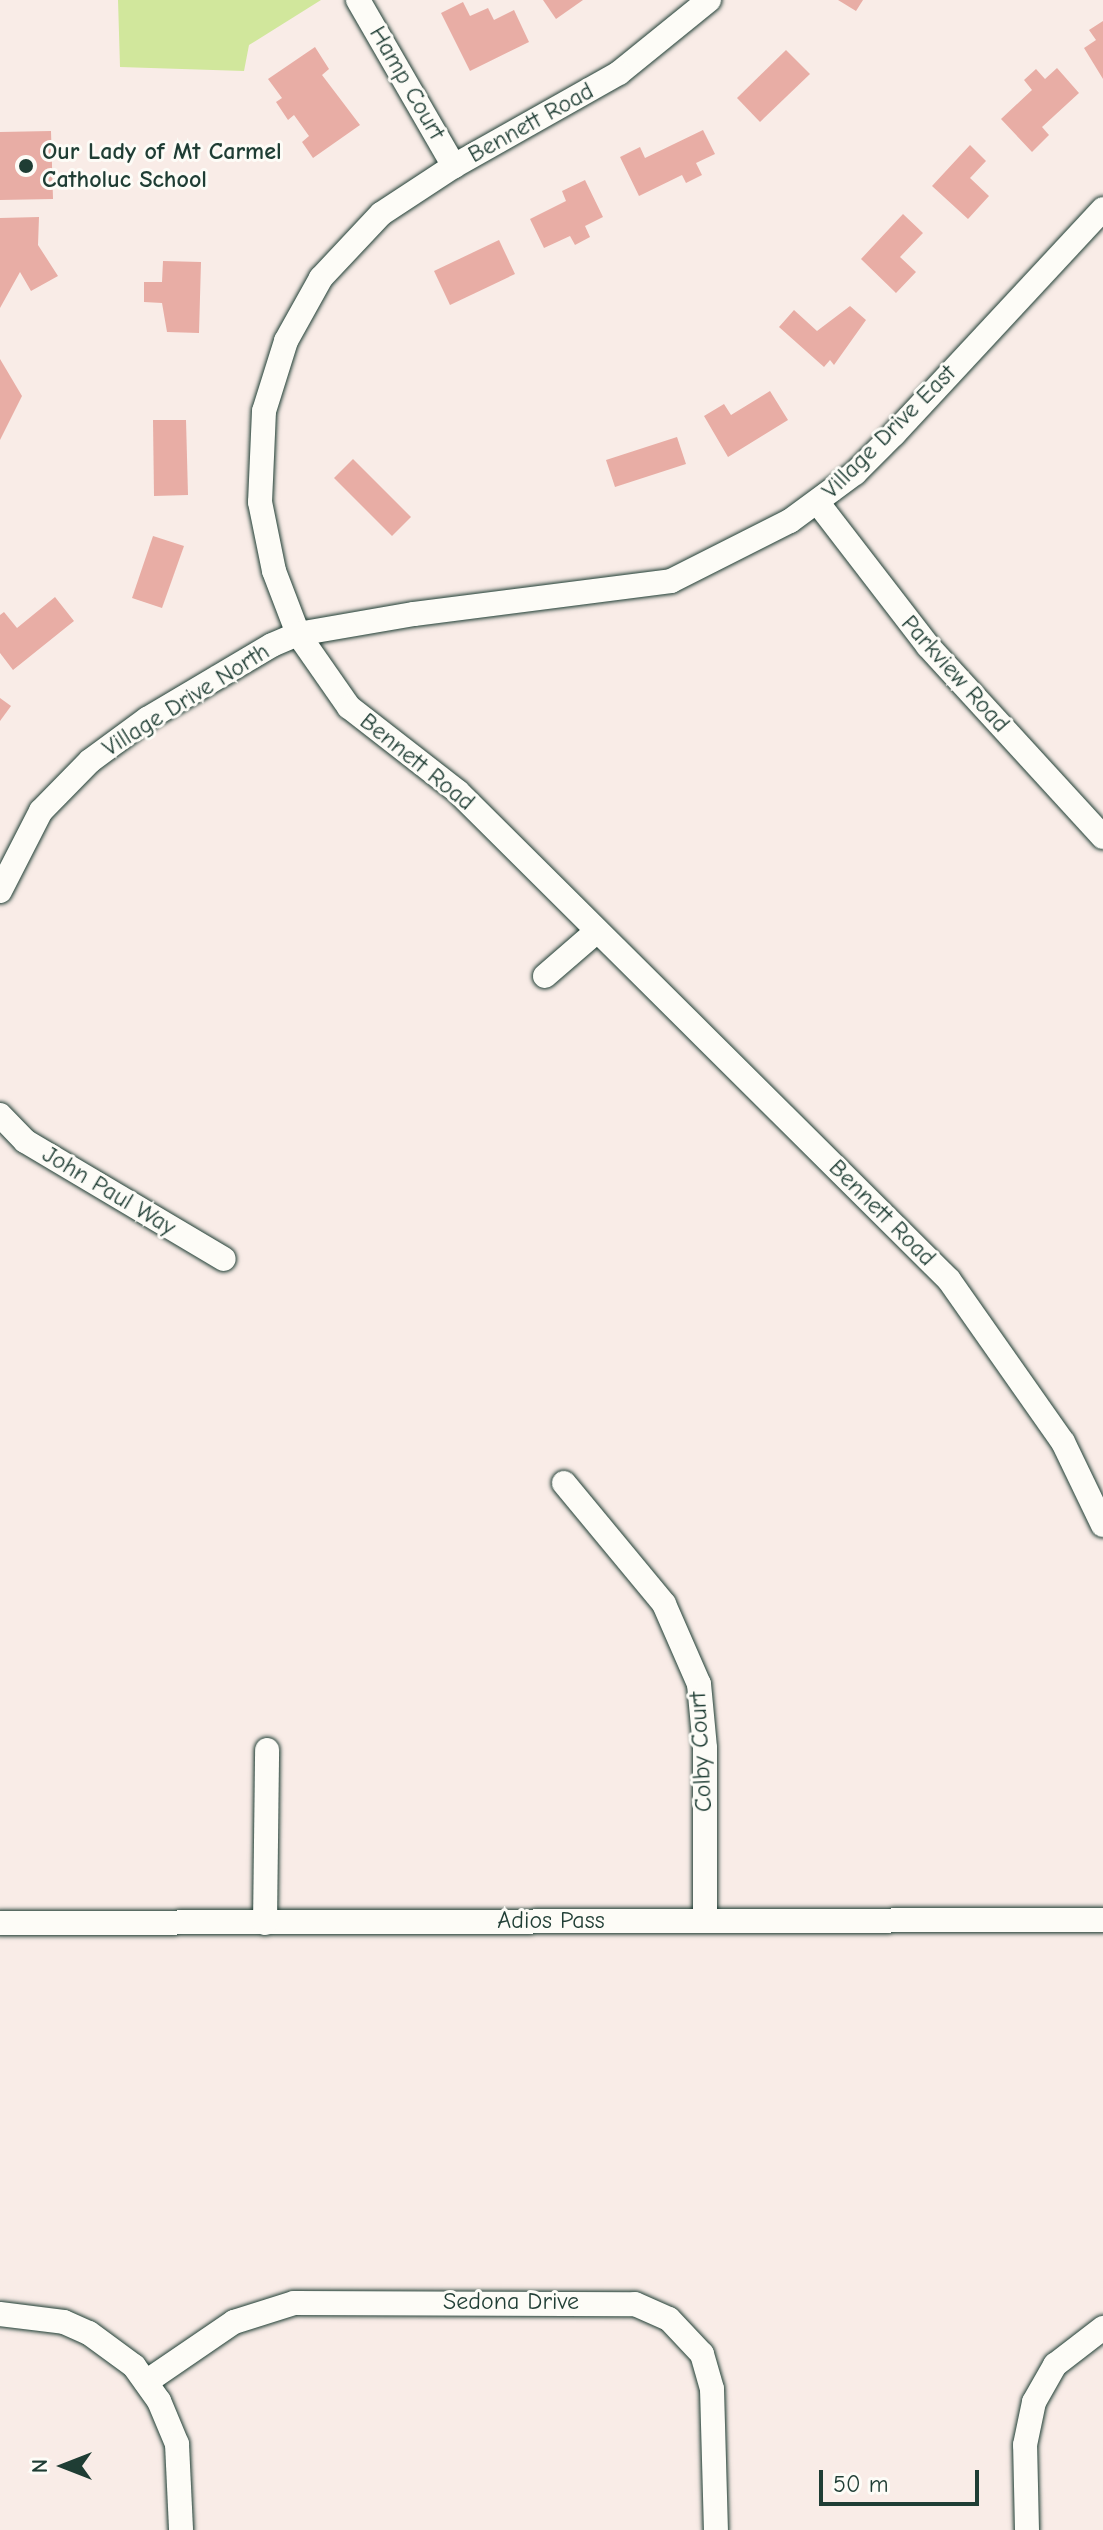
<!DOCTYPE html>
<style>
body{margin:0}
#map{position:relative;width:1103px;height:2530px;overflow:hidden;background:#f9ece7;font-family:"Comic Neue",sans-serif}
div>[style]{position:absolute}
.green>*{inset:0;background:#d1e79c}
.building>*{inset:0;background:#e8ada5}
.roads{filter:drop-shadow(0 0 2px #1f3d34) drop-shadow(0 0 2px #1f3d34)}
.minor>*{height:24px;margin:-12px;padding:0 12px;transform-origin:12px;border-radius:12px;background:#fdfcf7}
.dots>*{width:22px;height:22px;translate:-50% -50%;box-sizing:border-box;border:4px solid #fdfcf7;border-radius:50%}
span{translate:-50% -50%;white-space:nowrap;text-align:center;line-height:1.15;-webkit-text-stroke:6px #fdfcf7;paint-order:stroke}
.street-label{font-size:24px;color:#1f3d34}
.poi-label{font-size:24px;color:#1f3d34;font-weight:700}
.left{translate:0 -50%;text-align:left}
.north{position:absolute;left:24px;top:2426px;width:80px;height:80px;-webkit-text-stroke:6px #fdfcf7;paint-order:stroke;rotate:270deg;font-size:22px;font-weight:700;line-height:32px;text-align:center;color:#1f3d34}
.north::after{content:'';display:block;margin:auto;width:28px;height:36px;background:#1f3d34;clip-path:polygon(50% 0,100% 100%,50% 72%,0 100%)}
.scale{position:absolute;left:819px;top:2470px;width:160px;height:36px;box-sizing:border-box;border:4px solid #1f3d34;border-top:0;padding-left:10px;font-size:24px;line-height:28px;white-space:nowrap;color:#1f3d34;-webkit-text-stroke:6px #fdfcf7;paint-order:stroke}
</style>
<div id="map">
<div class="green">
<div style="clip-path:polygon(118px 0,321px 0,249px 45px,244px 71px,120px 67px)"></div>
</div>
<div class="building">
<div style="clip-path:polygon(543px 0,583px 0,556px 19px)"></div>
<div style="clip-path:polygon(838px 0,863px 0,856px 11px)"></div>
<div style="clip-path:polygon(463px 2px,470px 16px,488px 8px,494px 20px,514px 10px,529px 42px,470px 71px,441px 13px)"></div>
<div style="clip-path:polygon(1103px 21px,1103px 79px,1084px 48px,1096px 40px,1089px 30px)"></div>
<div style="clip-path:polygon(315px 47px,329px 69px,322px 75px,360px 125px,313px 158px,302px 142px,309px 136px,294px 115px,288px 120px,276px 102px,282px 98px,268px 79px)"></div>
<div style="clip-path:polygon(786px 50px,810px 74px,760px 122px,737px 98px)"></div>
<div style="clip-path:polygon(1057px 68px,1079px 93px,1042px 127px,1049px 135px,1032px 152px,1001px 119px,1032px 90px,1024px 80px,1036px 69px,1045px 79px)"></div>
<div style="clip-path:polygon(703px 130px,715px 154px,696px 163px,702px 175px,686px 183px,682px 175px,639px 196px,620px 157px,640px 147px,645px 158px)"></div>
<div style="clip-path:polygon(51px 131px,53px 199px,0 200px,0 132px)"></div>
<div style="clip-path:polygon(970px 145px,986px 161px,970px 178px,989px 196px,968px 219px,932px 186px)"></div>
<div style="clip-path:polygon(585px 180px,603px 217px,585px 226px,590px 237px,575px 245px,570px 236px,544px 248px,530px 219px,566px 201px,562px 191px)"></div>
<div style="clip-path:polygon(903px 214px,923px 233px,900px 257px,916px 272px,896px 293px,861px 259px)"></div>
<div style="clip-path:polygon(39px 217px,38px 245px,58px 276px,31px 291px,20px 272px,0 308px,0 218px)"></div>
<div style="clip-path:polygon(499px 240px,515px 274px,450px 305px,434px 271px)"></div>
<div style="clip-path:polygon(163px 261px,201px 262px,199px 333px,167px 332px,162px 303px,144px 302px,144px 282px,162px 282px)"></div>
<div style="clip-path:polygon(850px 306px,866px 320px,834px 365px,830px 360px,824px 367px,779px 327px,794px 310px,817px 331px)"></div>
<div style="clip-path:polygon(0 359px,22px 396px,0 440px)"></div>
<div style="clip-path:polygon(770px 391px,788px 420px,728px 457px,704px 416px,724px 404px,731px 415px)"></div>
<div style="clip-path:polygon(153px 420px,186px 420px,188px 495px,154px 496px)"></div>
<div style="clip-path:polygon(677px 437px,686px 464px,615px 487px,606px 460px)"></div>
<div style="clip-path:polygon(353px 459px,411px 517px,392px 536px,334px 478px)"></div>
<div style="clip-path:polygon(153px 536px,184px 546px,162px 608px,132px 598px)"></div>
<div style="clip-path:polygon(55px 597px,74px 621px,13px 670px,0 653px,0 615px,4px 612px,17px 628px)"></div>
<div style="clip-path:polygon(0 698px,11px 706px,0 721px)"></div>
</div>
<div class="roads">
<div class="minor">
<div style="left:358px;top:0;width:192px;rotate:60deg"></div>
<div style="left:709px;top:0;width:116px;rotate:141deg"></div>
<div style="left:619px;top:73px;width:189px;rotate:150.6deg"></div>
<div style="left:454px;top:166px;width:87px;rotate:146.7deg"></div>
<div style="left:381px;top:214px;width:88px;rotate:133.2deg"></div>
<div style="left:321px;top:278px;width:72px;rotate:119.1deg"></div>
<div style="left:286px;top:341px;width:73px;rotate:107.4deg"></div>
<div style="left:264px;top:411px;width:91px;rotate:92.5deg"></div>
<div style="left:260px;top:502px;width:70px;rotate:78.5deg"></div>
<div style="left:274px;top:571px;width:67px;rotate:69.1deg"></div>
<div style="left:298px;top:634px;width:89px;rotate:55.1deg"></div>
<div style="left:349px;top:707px;width:138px;rotate:37.9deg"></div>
<div style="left:458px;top:792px;width:692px;rotate:44.82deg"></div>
<div style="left:949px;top:1280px;width:198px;rotate:54.9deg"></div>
<div style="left:1063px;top:1442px;width:92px;rotate:64.3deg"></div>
<div style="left:818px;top:503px;width:180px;rotate:52.4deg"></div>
<div style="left:928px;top:646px;width:259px;rotate:47.5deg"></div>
<div style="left:0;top:891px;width:90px;rotate:-62.9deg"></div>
<div style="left:41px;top:811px;width:70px;rotate:-45.6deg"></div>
<div style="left:90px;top:761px;width:71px;rotate:-36.4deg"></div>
<div style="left:147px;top:719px;width:145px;rotate:-30.6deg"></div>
<div style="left:272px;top:645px;width:28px;rotate:-23deg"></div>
<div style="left:298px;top:634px;width:118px;rotate:-9.8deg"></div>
<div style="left:414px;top:614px;width:259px;rotate:-7.3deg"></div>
<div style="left:671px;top:581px;width:133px;rotate:-26.8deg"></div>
<div style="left:790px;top:521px;width:81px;rotate:-36.4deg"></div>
<div style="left:855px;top:473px;width:55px;rotate:-45deg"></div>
<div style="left:894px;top:434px;width:307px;rotate:-47.1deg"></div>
<div style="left:545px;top:976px;width:69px;rotate:-40.9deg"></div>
<div style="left:0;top:1115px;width:36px;rotate:46deg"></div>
<div style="left:25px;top:1141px;width:231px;rotate:30.7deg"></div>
<div style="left:564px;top:1483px;width:157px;rotate:50.4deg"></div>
<div style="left:664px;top:1604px;width:87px;rotate:66.4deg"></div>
<div style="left:699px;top:1684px;width:64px;rotate:84.6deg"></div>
<div style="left:705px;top:1748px;width:173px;rotate:90deg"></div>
<div style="left:0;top:1923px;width:1103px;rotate:-0.16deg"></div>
<div style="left:265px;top:1923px;width:173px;rotate:-89.3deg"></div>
<div style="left:0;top:2314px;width:64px;rotate:7.1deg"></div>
<div style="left:64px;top:2322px;width:27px;rotate:24deg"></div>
<div style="left:89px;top:2333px;width:56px;rotate:36.3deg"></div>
<div style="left:134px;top:2366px;width:43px;rotate:54.5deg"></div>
<div style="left:159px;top:2401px;width:47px;rotate:67.3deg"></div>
<div style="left:177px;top:2444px;width:86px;rotate:87.3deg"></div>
<div style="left:146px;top:2382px;width:107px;rotate:-34.3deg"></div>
<div style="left:234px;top:2322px;width:63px;rotate:-17.6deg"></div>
<div style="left:294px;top:2303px;width:341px;rotate:0.2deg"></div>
<div style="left:635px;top:2304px;width:37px;rotate:24deg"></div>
<div style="left:669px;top:2319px;width:48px;rotate:46.7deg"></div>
<div style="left:702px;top:2354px;width:36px;rotate:74deg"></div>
<div style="left:712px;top:2389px;width:141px;rotate:88.4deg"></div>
<div style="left:1027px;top:2530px;width:85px;rotate:-91.3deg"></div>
<div style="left:1025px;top:2445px;width:44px;rotate:-78.2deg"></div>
<div style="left:1034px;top:2402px;width:43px;rotate:-60.4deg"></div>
<div style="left:1055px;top:2365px;width:61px;rotate:-37.6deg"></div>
</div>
</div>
<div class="dots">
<div style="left:26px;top:166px;background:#1f3d34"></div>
</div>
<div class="street-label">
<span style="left:407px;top:83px;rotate:60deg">Hamp Court</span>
<span style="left:531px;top:123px;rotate:-29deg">Bennett Road</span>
<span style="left:889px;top:432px;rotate:-45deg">Village Drive East</span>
<span style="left:955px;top:674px;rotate:48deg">Parkview Road</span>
<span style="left:186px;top:700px;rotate:-32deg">Village Drive North</span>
<span style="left:417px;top:762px;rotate:39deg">Bennett Road</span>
<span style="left:109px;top:1191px;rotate:31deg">John Paul Way</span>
<span style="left:882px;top:1213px;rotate:45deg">Bennett Road</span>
<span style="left:701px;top:1752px;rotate:-93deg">Colby Court</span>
<span style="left:551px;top:1921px">Adios Pass</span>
<span style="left:511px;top:2302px">Sedona Drive</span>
</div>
<div class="poi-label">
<span class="left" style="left:42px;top:166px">Our Lady of Mt Carmel<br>Catholuc School</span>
</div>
<div class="north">N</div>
<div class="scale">50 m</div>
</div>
